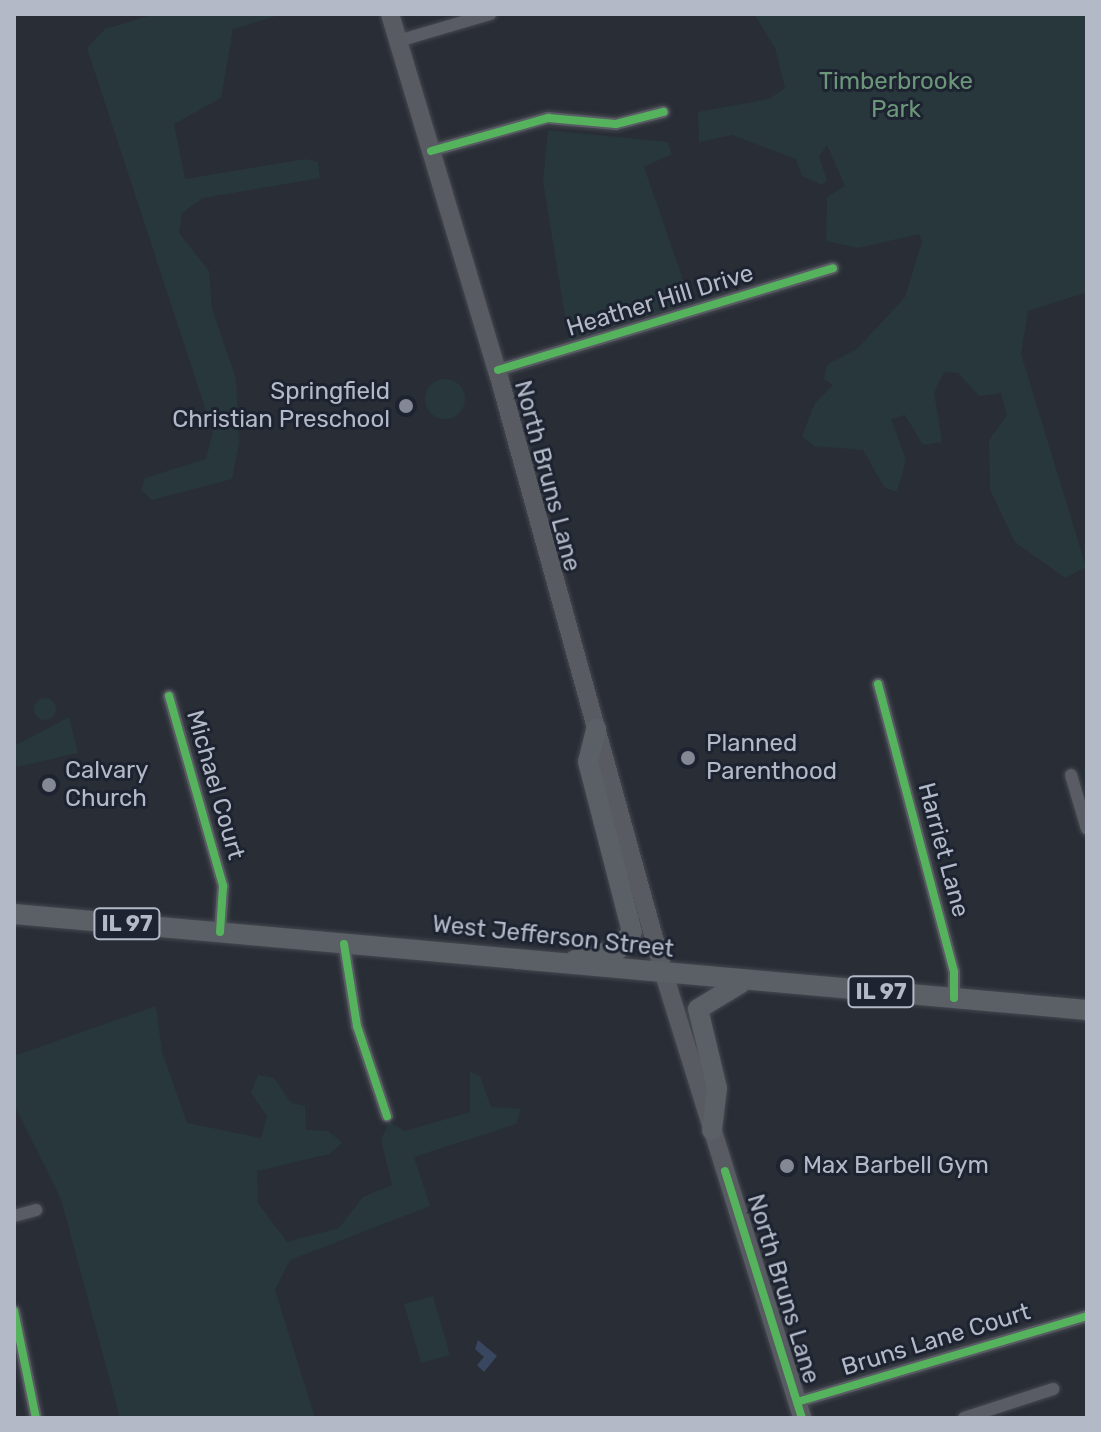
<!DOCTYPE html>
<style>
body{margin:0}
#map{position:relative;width:1101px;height:1432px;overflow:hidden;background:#292d36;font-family:Rubik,sans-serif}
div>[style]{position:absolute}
.green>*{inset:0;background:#27373c}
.round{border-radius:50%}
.water>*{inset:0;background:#38465f}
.roads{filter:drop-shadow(0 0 2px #45484f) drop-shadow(0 0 2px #45484f)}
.minor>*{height:12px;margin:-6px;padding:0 6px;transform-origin:6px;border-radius:6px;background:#595c64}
.secondary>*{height:18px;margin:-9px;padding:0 9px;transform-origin:9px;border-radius:9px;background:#585b62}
.primary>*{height:20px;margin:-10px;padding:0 10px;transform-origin:10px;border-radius:10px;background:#5b5f66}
.cycleway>*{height:8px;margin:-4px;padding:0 4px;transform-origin:4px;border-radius:4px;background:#56b35d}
.dots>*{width:22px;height:22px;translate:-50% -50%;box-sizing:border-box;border:4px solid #1d2330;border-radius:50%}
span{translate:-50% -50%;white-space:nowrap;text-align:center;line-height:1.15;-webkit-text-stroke:6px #1d2330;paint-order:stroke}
.shield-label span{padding:2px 6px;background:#1d2330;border:2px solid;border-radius:6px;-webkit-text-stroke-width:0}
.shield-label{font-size:22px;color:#b3b9c7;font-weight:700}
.park-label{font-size:24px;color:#6b9679}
.street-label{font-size:24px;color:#b3b9c7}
.poi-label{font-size:24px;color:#b3b9c7}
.right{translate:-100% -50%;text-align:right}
.left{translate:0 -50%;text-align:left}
.frame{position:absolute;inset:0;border:16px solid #b3b9c7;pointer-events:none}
</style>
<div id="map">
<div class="green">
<div style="clip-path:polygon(155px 14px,283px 14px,233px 29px,221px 98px,174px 124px,185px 179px,305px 159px,318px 162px,320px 178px,203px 198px,182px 213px,179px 233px,209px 271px,212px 309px,236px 379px,239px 443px,232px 479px,152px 500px,141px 490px,145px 478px,206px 459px,213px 432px,87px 48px,105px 29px)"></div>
<div style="clip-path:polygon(754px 14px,1087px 14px,1087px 292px,1028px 311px,1021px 354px,1086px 567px,1065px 578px,1015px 542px,990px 490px,989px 440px,1007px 415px,1001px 393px,979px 396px,958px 373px,944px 372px,934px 393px,942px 442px,923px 445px,905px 415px,891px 419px,906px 460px,897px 492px,884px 487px,863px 450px,814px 446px,802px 436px,815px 403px,833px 385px,824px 379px,827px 365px,857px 349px,905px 297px,922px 242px,919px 234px,858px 248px,826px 241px,827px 197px,845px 186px,827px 145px,819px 157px,827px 180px,822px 185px,802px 176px,796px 159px,732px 135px,699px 142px,698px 112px,769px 99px,785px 88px,775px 48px)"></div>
<div style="clip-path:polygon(548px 130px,667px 142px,672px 154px,644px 167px,691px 303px,569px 341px,543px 181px)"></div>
<div class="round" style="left:425px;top:379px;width:40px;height:40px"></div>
<div class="round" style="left:34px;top:698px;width:22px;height:22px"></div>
<div style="clip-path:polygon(69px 717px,78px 753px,17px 767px,14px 746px)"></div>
<div style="clip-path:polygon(156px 1006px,162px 1052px,187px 1123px,261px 1138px,267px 1116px,251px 1093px,258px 1075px,274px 1078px,291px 1103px,305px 1106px,306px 1130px,328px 1131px,342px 1143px,329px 1154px,257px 1171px,258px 1203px,287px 1242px,339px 1228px,363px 1197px,392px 1185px,381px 1140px,389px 1122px,405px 1131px,470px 1112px,470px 1072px,480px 1076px,491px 1107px,521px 1109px,516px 1124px,414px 1157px,430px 1206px,290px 1260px,275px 1290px,315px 1418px,120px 1418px,61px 1199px,14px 1104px,14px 1056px)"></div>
<div style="clip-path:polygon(433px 1296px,450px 1355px,421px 1363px,404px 1304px)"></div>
</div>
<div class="water">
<div style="clip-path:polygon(478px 1340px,497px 1356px,484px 1372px,477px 1365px,484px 1357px,475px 1349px)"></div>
</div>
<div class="roads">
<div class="minor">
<div style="left:398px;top:41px;width:96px;rotate:-16.4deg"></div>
<div style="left:431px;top:151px;width:122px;rotate:-15.8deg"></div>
<div style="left:548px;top:118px;width:68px;rotate:5deg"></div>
<div style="left:616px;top:124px;width:49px;rotate:-14.3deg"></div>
<div style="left:498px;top:370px;width:350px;rotate:-16.9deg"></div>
<div style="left:878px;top:684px;width:298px;rotate:75.2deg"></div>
<div style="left:954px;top:972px;width:26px;rotate:90deg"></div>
<div style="left:169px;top:696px;width:198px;rotate:74.1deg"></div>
<div style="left:223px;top:886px;width:46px;rotate:93.7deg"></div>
<div style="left:1071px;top:775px;width:56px;rotate:73.5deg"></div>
<div style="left:344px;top:944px;width:83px;rotate:81deg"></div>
<div style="left:357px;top:1026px;width:95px;rotate:71.6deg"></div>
<div style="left:14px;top:1216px;width:23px;rotate:-15deg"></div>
<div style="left:14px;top:1311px;width:109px;rotate:78.4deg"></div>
<div style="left:797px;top:1402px;width:302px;rotate:-16.5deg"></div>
<div style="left:964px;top:1418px;width:94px;rotate:-18deg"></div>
</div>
<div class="secondary">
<div style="left:390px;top:14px;width:375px;rotate:73.3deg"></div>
<div style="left:498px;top:373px;width:624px;rotate:74.56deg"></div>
<div style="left:664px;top:974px;width:465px;rotate:72.7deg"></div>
</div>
<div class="primary">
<div style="left:14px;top:914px;width:1077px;rotate:5.11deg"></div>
<div style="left:575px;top:960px;width:43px;rotate:-13.4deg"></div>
<div style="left:617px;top:950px;width:23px;rotate:-50deg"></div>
<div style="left:632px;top:932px;width:176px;rotate:-104.5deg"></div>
<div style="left:588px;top:762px;width:34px;rotate:-76deg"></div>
<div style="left:712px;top:1130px;width:42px;rotate:-83.2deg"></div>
<div style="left:717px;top:1088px;width:81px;rotate:-103.5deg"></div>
<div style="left:698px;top:1009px;width:50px;rotate:-31.2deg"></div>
</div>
</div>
<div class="cycleway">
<div style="left:431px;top:151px;width:122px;rotate:-15.8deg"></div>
<div style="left:548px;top:118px;width:68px;rotate:5deg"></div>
<div style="left:616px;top:124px;width:49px;rotate:-14.3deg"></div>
<div style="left:498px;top:370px;width:350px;rotate:-16.9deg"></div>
<div style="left:878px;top:684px;width:298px;rotate:75.2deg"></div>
<div style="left:954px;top:972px;width:26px;rotate:90deg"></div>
<div style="left:169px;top:696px;width:198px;rotate:74.1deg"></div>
<div style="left:223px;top:886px;width:46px;rotate:93.7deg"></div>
<div style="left:344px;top:944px;width:83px;rotate:81deg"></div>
<div style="left:357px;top:1026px;width:95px;rotate:71.6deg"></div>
<div style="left:725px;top:1171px;width:259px;rotate:72.7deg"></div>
<div style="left:14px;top:1311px;width:109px;rotate:78.4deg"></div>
<div style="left:797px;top:1402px;width:302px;rotate:-16.5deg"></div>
</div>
<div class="dots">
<div style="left:406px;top:406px;background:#838894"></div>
<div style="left:688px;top:758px;background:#838894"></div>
<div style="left:49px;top:785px;background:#838894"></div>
<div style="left:787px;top:1166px;background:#838894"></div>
</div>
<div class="shield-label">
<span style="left:127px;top:924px">IL 97</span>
<span style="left:881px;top:992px">IL 97</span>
</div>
<div class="park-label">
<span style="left:896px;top:96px">Timberbrooke<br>Park</span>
</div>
<div class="street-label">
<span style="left:660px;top:301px;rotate:-17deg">Heather Hill Drive</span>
<span style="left:547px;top:476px;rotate:75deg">North Bruns Lane</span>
<span style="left:215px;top:785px;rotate:74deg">Michael Court</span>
<span style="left:943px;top:850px;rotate:75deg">Harriet Lane</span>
<span style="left:553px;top:937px;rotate:6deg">West Jefferson Street</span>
<span style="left:783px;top:1289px;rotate:73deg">North Bruns Lane</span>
<span style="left:936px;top:1340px;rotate:-17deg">Bruns Lane Court</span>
</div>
<div class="poi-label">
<span class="right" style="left:390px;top:406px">Springfield<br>Christian Preschool</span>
<span class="left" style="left:706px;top:758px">Planned<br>Parenthood</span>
<span class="left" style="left:65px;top:785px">Calvary<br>Church</span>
<span class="left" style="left:803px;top:1166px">Max Barbell Gym</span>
</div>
<div class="frame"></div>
</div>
